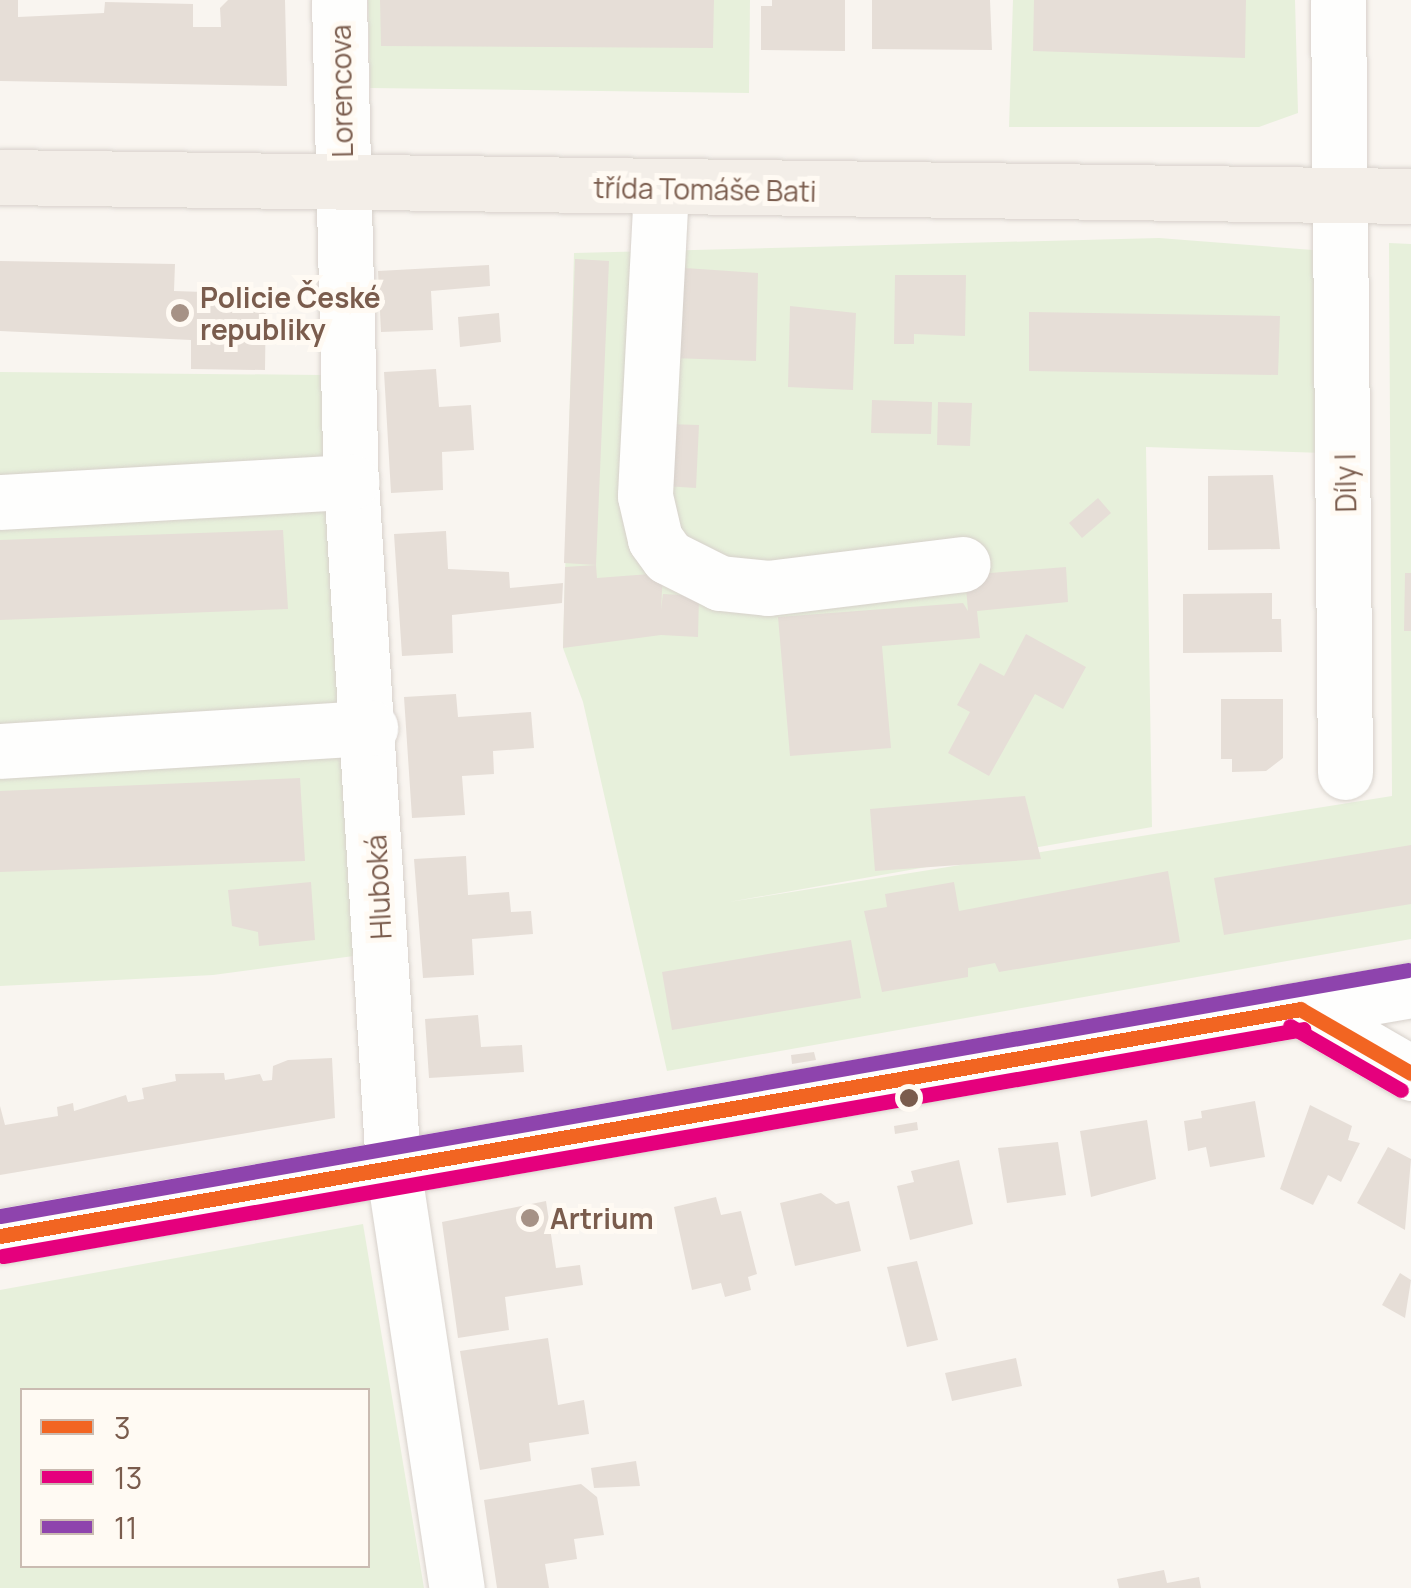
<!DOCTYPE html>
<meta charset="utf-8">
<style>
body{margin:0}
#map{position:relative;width:1411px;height:1588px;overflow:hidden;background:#f9f5f0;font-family:Manrope,sans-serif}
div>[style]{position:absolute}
.green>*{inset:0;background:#e7f0db}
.building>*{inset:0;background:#e6ded7}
.roads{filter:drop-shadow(0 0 2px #d7d1cb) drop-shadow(0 0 2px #d7d1cb)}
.minor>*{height:55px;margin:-27.5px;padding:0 27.5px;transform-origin:27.5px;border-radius:27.5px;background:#fefefd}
.major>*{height:55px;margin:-27.5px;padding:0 27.5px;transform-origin:27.5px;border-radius:27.5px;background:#f3eee8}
.bus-1>*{height:15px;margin:-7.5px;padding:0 7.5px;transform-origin:7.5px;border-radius:7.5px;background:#f26522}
.bus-2>*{height:15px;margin:-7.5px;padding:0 7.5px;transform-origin:7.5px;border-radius:7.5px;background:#e5007d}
.bus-3>*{height:15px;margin:-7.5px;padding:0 7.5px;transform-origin:7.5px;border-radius:7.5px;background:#8e44ad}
.dots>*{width:28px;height:28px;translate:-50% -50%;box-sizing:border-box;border:5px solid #fffaf3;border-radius:50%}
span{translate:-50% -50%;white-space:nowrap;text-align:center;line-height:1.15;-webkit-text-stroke:10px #fffaf3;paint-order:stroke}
.street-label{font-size:28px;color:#7a5c4d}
.poi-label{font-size:28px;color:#7a5c4d;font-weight:700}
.left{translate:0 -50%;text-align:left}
.legend{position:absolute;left:20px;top:1388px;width:350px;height:180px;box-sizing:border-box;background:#fffaf3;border:2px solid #cabbb1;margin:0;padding:12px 18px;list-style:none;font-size:30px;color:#7a5c4d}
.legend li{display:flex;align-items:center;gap:20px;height:50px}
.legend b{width:50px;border:2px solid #cabbb1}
</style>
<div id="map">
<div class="green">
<div style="clip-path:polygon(368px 0,750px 0,749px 93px,370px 88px)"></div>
<div style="clip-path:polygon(1013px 0,1295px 0,1298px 113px,1259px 127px,1009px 127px)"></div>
<div style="clip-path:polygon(1159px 238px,1313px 250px,1324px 453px,1146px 447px,1152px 827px,729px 902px,1392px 796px,1389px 243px,1411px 244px,1411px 939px,667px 1071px,583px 702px,563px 648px,574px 253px)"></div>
<div style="clip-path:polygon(0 372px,322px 375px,361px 955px,213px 975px,0 986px)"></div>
<div style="clip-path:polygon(evenodd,363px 1224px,424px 1588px,0 1588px,0 1290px,363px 1224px,22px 1390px,368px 1390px,368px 1566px,22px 1566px,22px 1390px)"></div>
</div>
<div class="building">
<div style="clip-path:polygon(0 0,18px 0,18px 17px,104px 13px,105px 2px,193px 4px,193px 27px,221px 27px,220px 8px,228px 0,285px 0,287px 86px,0 81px)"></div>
<div style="clip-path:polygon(380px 0,714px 0,713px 48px,381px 46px)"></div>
<div style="clip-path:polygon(772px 0,845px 0,845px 51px,761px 50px,761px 6px,772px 6px)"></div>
<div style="clip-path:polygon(872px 0,990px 0,992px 50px,872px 49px)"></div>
<div style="clip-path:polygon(1034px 0,1246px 0,1245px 58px,1033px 51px)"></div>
<div style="clip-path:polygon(575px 259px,609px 261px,596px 565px,564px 563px)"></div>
<div style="clip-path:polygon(0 261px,175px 264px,174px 291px,266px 294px,265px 370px,191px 369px,191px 340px,0 331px)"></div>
<div style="clip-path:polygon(489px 265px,490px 286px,431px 291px,433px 330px,381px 332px,378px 271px)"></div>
<div style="clip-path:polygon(685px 268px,758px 273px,756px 361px,672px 358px,674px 279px)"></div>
<div style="clip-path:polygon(895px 275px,966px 275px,965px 336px,914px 334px,914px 344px,894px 344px)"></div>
<div style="clip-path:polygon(790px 306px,856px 313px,853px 390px,788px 387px)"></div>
<div style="clip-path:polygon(1029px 312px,1280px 316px,1278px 375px,1029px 371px)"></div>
<div style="clip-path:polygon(499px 313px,501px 342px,460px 347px,458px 317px)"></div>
<div style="clip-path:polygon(436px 369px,439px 407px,471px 405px,474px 450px,442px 452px,443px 490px,391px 493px,384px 372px)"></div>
<div style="clip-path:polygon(872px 400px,932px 402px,931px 434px,871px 433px)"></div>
<div style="clip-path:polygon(938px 402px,972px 403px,970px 446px,937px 445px)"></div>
<div style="clip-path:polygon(667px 424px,699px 425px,696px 488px,664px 486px)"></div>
<div style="clip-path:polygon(1273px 475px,1280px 549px,1208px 550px,1208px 476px)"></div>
<div style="clip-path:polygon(1098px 498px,1111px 513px,1082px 538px,1069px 523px)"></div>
<div style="clip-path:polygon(283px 530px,288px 609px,0 620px,0 540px)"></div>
<div style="clip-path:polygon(446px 531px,448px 569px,509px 572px,510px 588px,563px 583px,562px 603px,452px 615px,453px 653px,402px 656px,394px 534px)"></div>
<div style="clip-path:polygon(596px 565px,597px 578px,663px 573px,661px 610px,663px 594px,699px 596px,698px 637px,661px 635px,563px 648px,565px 567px)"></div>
<div style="clip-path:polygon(1066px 567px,1068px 602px,977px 611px,980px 638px,882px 646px,891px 748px,790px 756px,778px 617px,963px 603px,968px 611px,965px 575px)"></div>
<div style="clip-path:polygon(1405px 573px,1411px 573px,1411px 631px,1404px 631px)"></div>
<div style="clip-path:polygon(1272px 593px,1272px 619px,1281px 619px,1282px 652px,1183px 653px,1183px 594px)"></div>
<div style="clip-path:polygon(1026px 634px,1086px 667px,1063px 709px,1035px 694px,989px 776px,948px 753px,970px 712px,957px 705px,980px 663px,1004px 676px)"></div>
<div style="clip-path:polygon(456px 694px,458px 717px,531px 712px,534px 748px,493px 751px,494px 774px,462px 776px,465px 815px,412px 818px,404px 697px)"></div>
<div style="clip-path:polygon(1221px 699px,1283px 699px,1283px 758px,1266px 771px,1232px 772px,1232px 759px,1221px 759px)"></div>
<div style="clip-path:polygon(300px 778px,305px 861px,0 872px,0 791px)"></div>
<div style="clip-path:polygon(1025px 796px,1041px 859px,875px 871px,870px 809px)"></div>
<div style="clip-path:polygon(1411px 845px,1411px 904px,1224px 935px,1214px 878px)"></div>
<div style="clip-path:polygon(466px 856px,468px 895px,509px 892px,511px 912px,531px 911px,533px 934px,472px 939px,474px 975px,423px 978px,414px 859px)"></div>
<div style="clip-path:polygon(1168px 871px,1180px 942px,999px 972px,995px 963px,968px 968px,968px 977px,882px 992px,864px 911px,887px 907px,885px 894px,954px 882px,959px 911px)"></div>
<div style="clip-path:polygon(311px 882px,315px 940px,259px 946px,258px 932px,232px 926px,228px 890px)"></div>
<div style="clip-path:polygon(851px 940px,861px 998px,672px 1030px,662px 972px)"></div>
<div style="clip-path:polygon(478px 1015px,481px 1047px,522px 1045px,524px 1072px,429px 1078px,425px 1019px)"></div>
<div style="clip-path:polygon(814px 1052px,816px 1060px,792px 1064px,791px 1055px)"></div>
<div style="clip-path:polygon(332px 1058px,335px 1118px,0 1175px,0 1106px,5px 1125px,58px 1116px,57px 1107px,73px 1103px,74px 1111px,126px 1095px,128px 1102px,144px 1099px,142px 1088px,176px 1081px,175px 1074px,224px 1073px,225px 1080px,260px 1074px,263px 1081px,272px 1080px,273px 1066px,288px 1060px)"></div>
<div style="clip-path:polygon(1255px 1101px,1265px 1157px,1210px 1167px,1206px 1147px,1188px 1151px,1184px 1121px,1202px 1118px,1201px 1111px)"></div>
<div style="clip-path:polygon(1310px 1105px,1352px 1126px,1348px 1140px,1360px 1143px,1341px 1182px,1328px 1175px,1313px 1205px,1280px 1189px)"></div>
<div style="clip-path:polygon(1147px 1120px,1156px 1179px,1091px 1197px,1080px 1131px)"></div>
<div style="clip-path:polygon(917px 1122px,918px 1130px,895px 1134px,894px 1126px)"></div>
<div style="clip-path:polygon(1058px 1142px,1066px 1195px,1007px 1203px,998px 1148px)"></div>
<div style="clip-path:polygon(1388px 1147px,1411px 1159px,1405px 1230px,1357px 1203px)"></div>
<div style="clip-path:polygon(959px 1160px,973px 1224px,910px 1240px,897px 1186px,914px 1182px,911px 1171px)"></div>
<div style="clip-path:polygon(821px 1193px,836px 1204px,849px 1201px,861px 1251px,795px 1266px,780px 1203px)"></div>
<div style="clip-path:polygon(716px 1197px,721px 1215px,741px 1211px,757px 1274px,748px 1277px,751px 1290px,725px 1297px,721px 1283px,692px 1290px,674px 1207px)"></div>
<div style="clip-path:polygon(546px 1201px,556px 1268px,580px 1265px,583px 1285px,505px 1297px,509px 1330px,458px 1338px,442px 1222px)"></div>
<div style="clip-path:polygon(917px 1261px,938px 1340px,907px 1347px,887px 1267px)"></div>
<div style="clip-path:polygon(1400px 1273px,1411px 1280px,1405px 1318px,1382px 1305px)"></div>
<div style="clip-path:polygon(548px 1338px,558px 1405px,584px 1400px,589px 1434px,529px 1443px,531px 1461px,480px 1470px,460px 1351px)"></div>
<div style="clip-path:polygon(1016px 1358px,1022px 1386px,952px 1401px,945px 1373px)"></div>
<div style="clip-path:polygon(636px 1461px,640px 1486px,594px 1488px,591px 1468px)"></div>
<div style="clip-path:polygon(581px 1484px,597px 1497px,604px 1535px,574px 1539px,577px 1559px,545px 1564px,549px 1588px,497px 1588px,484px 1500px)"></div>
<div style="clip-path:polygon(1164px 1570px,1167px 1583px,1199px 1577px,1201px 1588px,1119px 1588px,1117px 1579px)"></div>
</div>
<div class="roads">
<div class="minor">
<div style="left:339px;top:0;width:482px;rotate:88.6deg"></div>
<div style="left:351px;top:482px;width:686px;rotate:86.49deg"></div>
<div style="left:393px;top:1167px;width:426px;rotate:81.4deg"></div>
<div style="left:1338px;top:0;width:772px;rotate:89.48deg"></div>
<div style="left:661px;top:189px;width:307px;rotate:93deg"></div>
<div style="left:645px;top:496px;width:44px;rotate:76.9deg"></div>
<div style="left:655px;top:539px;width:22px;rotate:54deg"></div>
<div style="left:668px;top:557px;width:58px;rotate:26.6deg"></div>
<div style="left:720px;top:583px;width:48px;rotate:5.9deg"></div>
<div style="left:768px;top:588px;width:196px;rotate:-7deg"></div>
<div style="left:0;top:502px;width:352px;rotate:-3.3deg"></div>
<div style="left:0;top:751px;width:371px;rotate:-3.6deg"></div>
<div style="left:1300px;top:1009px;width:128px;rotate:30deg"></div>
<div style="left:0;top:1236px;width:1432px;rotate:-9.89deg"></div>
</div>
<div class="major">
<div style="left:0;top:177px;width:1411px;rotate:0.77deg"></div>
</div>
</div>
<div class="bus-1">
<div style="left:1300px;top:1009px;width:128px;rotate:30deg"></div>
<div style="left:0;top:1236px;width:1320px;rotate:-9.9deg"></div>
</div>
<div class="bus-2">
<div style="left:1290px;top:1026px;width:128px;rotate:30deg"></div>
<div style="left:3px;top:1256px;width:1320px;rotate:-9.9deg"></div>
</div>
<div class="bus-3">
<div style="left:0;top:1216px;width:1429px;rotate:-9.91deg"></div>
</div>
<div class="dots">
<div style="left:180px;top:313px;background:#a69286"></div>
<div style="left:909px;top:1098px;background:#7a5c4d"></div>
<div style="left:530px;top:1218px;background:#a69286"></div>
</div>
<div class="street-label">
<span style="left:341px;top:91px;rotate:-91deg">Lorencova</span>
<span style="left:705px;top:189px;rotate:1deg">třída Tomáše Bati</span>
<span style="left:1345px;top:483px;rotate:-91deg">Díly I</span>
<span style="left:378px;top:887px;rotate:-93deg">Hluboká</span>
</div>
<div class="poi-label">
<span class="left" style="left:200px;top:313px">Policie České<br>republiky</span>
<span class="left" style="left:550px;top:1218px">Artrium</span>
</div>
<ul class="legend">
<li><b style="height:12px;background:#f26522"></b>3</li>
<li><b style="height:12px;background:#e5007d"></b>13</li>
<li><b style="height:12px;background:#8e44ad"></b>11</li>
</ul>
</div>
